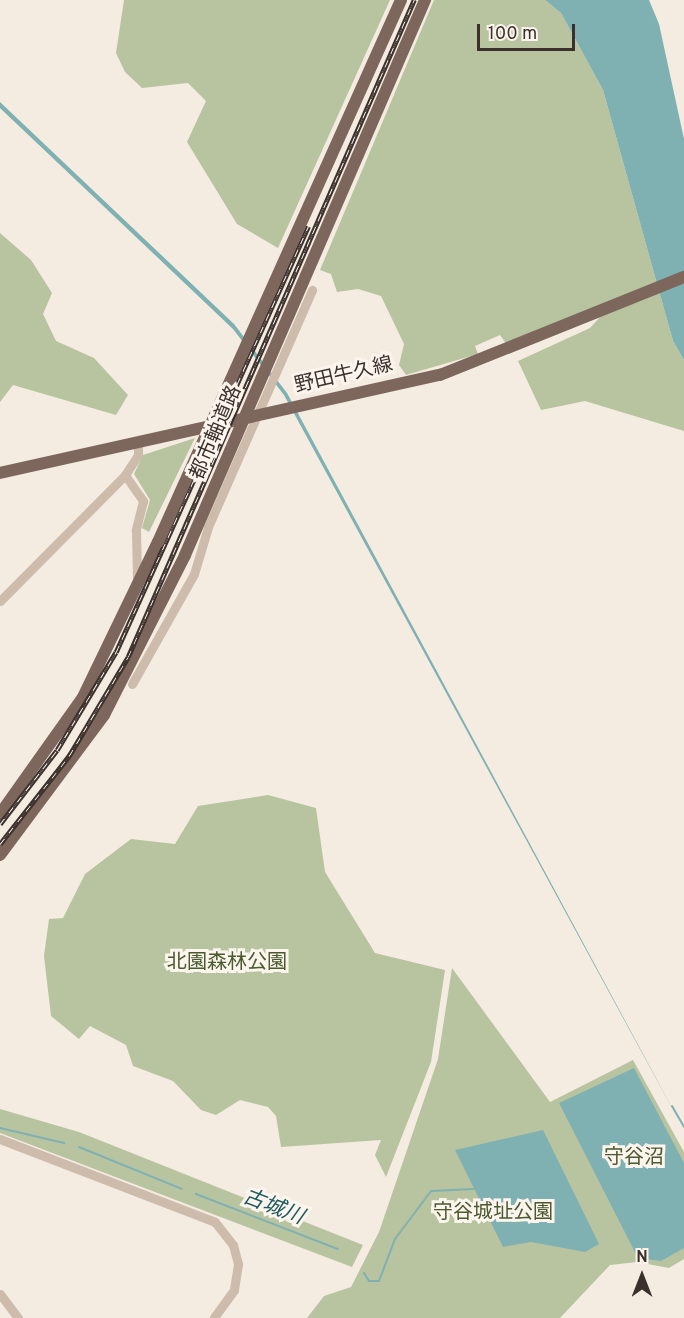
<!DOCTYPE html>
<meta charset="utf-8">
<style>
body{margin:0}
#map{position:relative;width:684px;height:1318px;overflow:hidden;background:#f4ebe1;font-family:Overpass,"Noto Sans JP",sans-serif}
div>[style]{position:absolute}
.green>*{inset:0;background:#b8c4a0}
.water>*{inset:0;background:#7fb0b2}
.stream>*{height:2px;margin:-1px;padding:0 1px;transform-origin:1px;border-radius:1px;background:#7fb0b2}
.minor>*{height:9px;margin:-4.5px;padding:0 4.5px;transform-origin:4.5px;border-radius:4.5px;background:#cdbbac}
.major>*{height:12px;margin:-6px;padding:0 6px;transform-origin:6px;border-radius:6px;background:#7d675c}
.rail>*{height:4.5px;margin-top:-2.25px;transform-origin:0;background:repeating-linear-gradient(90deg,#fbf5ee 0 7px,#3b302b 0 14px);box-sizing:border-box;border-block:2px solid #3b302b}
.major-bridge>*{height:12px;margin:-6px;padding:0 6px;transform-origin:6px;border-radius:6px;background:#7d675c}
span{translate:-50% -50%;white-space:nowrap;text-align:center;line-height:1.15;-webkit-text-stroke:6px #fbf5ee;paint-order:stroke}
.street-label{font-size:20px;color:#3b302b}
.park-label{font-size:20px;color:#4a5a2e}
.water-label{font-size:21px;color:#1f5a5e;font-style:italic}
.north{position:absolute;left:612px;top:1246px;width:60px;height:60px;-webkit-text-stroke:4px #fbf5ee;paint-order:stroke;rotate:0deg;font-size:16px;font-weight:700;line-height:24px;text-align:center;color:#3b302b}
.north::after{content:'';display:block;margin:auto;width:21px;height:27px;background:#3b302b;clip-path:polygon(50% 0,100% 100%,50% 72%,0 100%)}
.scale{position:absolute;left:477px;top:24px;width:98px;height:27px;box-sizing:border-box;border:3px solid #3b302b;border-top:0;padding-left:8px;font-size:18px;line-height:21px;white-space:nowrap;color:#3b302b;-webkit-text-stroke:4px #fbf5ee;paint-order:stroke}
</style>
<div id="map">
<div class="green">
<div style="clip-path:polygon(124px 0,390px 0,278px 248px,237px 224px,187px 142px,206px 101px,188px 83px,142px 88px,125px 72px,116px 53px)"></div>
<div style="clip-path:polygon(434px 0,545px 0,561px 13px,603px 90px,673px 341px,684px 360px,684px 431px,585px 401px,541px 410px,518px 361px,590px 328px,600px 317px,507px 345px,500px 335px,475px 346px,478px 354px,406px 375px,399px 365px,404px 344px,381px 296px,358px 289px,337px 292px,331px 274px,320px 270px)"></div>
<div style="clip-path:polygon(0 233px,31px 260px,52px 293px,43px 314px,56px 341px,94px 358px,128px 395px,116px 415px,13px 385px,0 402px)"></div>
<div style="clip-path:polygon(195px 438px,149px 532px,142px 528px,150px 500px,134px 474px,143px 455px)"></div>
<div style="clip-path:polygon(268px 795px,316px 808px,325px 872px,375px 953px,445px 970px,431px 1062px,386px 1177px,375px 1155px,381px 1140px,281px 1147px,276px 1116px,268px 1107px,240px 1100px,216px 1115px,201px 1110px,173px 1081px,133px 1066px,126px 1045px,90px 1026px,79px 1039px,51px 1016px,44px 956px,49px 919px,63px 918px,85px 874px,131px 839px,175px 844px,198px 806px)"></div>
<div style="clip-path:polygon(452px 968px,550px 1102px,633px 1060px,684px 1152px,684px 1259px,669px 1268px,637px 1262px,610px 1265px,560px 1318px,307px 1318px,324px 1296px,351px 1287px,379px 1232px,438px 1059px)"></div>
<div style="clip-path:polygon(0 1109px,79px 1132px,363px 1245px,352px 1267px,0 1133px)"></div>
</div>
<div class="water">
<div style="clip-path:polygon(545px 0,649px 0,659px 24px,684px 139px,684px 360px,673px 341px,603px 90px,561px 13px)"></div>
<div style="clip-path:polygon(0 102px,234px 324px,287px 393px,684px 1130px,284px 395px,233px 329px,0 108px)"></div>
<div style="clip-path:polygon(634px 1068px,684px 1163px,684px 1248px,661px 1261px,638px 1258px,559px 1103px)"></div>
<div style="clip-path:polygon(543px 1130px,599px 1244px,585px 1252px,531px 1242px,503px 1247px,455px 1150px)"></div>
</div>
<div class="stream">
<div style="left:672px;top:1106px;width:24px;rotate:60deg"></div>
<div style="left:0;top:1128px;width:66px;rotate:13.2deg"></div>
<div style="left:79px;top:1147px;width:111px;rotate:22.2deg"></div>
<div style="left:196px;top:1194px;width:152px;rotate:21.2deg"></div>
<div style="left:364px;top:1273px;width:9px;rotate:58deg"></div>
<div style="left:369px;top:1281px;width:10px"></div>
<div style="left:379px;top:1281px;width:45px;rotate:-69.1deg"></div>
<div style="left:395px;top:1239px;width:60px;rotate:-53.1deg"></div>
<div style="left:431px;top:1191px;width:44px;rotate:-2.6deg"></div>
</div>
<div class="minor">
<div style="left:125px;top:475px;width:32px;rotate:55deg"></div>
<div style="left:143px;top:501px;width:30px;rotate:104deg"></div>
<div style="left:136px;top:530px;width:49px;rotate:88.8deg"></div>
<div style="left:0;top:601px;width:177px;rotate:-45.2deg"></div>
<div style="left:125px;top:475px;width:24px;rotate:-57deg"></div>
<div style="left:138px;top:455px;width:12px;rotate:-90deg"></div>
<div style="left:132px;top:684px;width:126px;rotate:-60.6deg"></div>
<div style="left:194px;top:574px;width:49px;rotate:-73.4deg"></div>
<div style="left:208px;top:527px;width:259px;rotate:-66.3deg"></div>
<div style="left:0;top:1139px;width:230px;rotate:21.1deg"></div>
<div style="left:215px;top:1222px;width:29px;rotate:52deg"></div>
<div style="left:233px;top:1245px;width:20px;rotate:75deg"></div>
<div style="left:238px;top:1264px;width:26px;rotate:99deg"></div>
<div style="left:234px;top:1290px;width:34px;rotate:126deg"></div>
<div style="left:0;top:1294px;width:30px;rotate:53deg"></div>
</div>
<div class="major">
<div style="left:0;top:473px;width:451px;rotate:-12.6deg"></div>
<div style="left:440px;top:375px;width:263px;rotate:-21.9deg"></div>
<div style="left:0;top:814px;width:143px;rotate:-54.6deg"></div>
<div style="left:83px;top:697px;width:172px;rotate:-64.2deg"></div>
<div style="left:0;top:855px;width:174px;rotate:-53.4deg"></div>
<div style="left:104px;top:715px;width:179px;rotate:-63.1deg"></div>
</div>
<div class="rail">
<div style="left:0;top:824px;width:93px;rotate:-52.4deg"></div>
<div style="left:57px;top:750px;width:114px;rotate:-59deg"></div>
<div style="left:116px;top:652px;width:467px;rotate:-65.7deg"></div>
<div style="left:0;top:844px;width:112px;rotate:-51.9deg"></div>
<div style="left:69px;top:756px;width:115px;rotate:-59.2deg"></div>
<div style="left:128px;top:657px;width:717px;rotate:-66.48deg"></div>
</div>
<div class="major-bridge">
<div style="left:158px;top:542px;width:594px;rotate:-65.85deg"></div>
<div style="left:185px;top:555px;width:605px;rotate:-66.61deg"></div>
</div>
<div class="street-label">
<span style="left:344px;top:376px;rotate:-13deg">野田牛久線</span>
<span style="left:217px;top:433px;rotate:-67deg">都市軸道路</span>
</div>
<div class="park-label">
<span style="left:227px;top:963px">北園森林公園</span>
<span style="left:634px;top:1158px">守谷沼</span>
<span style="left:493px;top:1213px">守谷城址公園</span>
</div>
<div class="water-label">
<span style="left:273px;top:1208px;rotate:21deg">古城川</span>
</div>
<div class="north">N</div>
<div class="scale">100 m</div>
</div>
